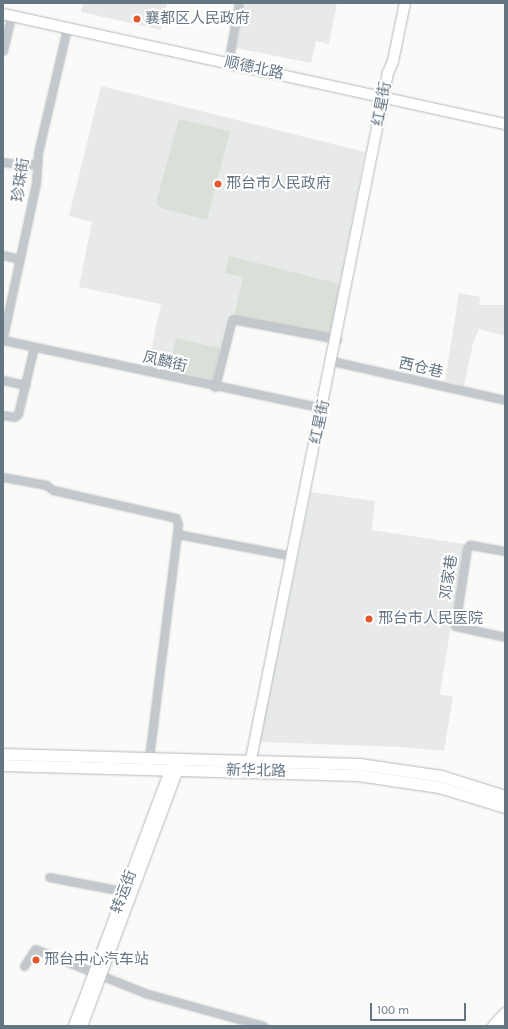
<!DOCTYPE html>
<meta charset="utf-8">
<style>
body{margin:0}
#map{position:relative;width:508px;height:1029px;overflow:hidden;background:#fafaf8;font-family:Karla,"Noto Sans SC",sans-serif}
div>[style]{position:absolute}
.built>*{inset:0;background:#e8e9e9}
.green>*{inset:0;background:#dadfd7}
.roads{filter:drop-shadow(0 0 1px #b3babf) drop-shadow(0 0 1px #b3babf)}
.street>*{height:7px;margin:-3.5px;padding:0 3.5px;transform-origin:3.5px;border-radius:3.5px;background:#c3c8cc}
.secondary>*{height:10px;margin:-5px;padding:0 5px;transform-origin:5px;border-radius:5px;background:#fff}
.primary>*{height:11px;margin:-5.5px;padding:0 5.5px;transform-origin:5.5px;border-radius:5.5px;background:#fff}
.dots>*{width:11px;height:11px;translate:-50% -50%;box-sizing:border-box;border:2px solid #fff;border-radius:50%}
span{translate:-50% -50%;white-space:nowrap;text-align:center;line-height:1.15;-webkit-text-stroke:4px #fff;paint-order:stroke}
.poi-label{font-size:15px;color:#657683}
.left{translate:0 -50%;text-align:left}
.street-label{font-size:15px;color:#657683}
.frame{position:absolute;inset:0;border:4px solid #657683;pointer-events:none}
.scale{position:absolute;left:370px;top:1003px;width:96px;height:18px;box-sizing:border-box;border:2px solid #657683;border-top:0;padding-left:5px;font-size:12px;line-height:14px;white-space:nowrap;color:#657683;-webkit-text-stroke:3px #fff;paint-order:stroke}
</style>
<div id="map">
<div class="built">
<div style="clip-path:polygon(83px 3px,167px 3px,161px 30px,81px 12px)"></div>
<div style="clip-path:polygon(245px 3px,337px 3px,329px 44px,316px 41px,311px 63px,236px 48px)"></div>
<div style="clip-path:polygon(101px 86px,365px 152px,340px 284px,229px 257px,243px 277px,234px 316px,228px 314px,220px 348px,176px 338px,169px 374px,147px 369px,161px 304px,79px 287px,92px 222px,69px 216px)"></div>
<div style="clip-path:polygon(459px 293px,480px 297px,479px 305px,505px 305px,505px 336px,479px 329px,473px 343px,464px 386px,445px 381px)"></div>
<div style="clip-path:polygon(311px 492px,375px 501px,372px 530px,464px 544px,440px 694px,453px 697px,444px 751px,400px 747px,260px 742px)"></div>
</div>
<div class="green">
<div style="clip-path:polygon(179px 119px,230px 131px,207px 220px,161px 208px,156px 203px)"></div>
<div style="clip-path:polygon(229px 256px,340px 284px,330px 335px,234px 316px,243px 277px,225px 273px)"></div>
<div style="clip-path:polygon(176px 338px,220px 348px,213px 380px,169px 370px)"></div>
</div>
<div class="roads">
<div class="street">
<div style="left:3px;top:51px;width:36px;rotate:-77deg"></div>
<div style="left:228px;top:63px;width:61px;rotate:-79.6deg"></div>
<div style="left:3px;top:162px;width:22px;rotate:8deg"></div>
<div style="left:25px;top:165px;width:12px;rotate:-9deg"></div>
<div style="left:3px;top:255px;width:17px;rotate:13deg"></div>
<div style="left:3px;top:337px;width:157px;rotate:-77.9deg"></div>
<div style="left:36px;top:183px;width:30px;rotate:-86deg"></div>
<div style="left:38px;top:153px;width:128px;rotate:-76.9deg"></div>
<div style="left:3px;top:340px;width:326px;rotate:12deg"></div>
<div style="left:332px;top:361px;width:177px;rotate:12.7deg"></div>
<div style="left:3px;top:380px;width:23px;rotate:13deg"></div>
<div style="left:215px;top:387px;width:70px;rotate:-76deg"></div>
<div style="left:232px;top:319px;width:107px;rotate:10.8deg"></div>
<div style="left:3px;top:415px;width:11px;rotate:10deg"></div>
<div style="left:14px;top:417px;width:5px;rotate:-37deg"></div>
<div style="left:18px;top:414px;width:69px;rotate:-76.6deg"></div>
<div style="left:3px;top:477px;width:44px;rotate:10.5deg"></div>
<div style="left:46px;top:485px;width:9px;rotate:36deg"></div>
<div style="left:53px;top:490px;width:126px;rotate:12.8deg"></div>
<div style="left:176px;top:518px;width:7px;rotate:74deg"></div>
<div style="left:178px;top:525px;width:234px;rotate:97.1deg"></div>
<div style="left:177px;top:534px;width:117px;rotate:10.8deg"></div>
<div style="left:505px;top:551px;width:36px;rotate:-170deg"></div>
<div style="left:470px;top:545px;width:4px;rotate:135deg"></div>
<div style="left:467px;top:548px;width:79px;rotate:98.7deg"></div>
<div style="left:455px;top:626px;width:51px;rotate:12.4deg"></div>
<div style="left:49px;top:877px;width:80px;rotate:10.8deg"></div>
<div style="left:24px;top:966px;width:20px;rotate:-57deg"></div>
<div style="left:35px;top:949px;width:118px;rotate:21.8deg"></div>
<div style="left:145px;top:993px;width:123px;rotate:15.5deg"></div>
</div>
<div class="secondary">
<div style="left:3px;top:14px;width:514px;rotate:12.36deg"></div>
<div style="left:249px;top:769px;width:710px;rotate:-78.71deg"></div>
<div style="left:388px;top:73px;width:13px;rotate:-67deg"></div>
<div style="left:393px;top:61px;width:59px;rotate:-78.3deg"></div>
<div style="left:74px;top:1026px;width:281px;rotate:-69.4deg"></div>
<div style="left:82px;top:1026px;width:280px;rotate:-69.5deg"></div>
<div style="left:493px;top:1026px;width:18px;rotate:-47deg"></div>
<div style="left:504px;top:1026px;width:2px;rotate:-63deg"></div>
</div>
<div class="primary">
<div style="left:3px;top:754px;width:356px;rotate:1.6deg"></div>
<div style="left:359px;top:764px;width:83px;rotate:8.3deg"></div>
<div style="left:441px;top:776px;width:67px;rotate:17.4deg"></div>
<div style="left:3px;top:765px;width:355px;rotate:1.6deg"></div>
<div style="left:358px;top:775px;width:82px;rotate:8.4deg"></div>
<div style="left:439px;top:787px;width:69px;rotate:16.9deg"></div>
</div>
</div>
<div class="dots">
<div style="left:137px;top:19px;background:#e4572e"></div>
<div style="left:218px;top:184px;background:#e4572e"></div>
<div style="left:369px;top:619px;background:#e4572e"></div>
<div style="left:36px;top:960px;background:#e4572e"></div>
</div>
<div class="poi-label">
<span class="left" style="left:145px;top:19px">襄都区人民政府</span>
<span class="left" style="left:226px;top:184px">邢台市人民政府</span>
<span class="left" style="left:378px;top:619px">邢台市人民医院</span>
<span class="left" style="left:44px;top:960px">邢台中心汽车站</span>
</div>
<div class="street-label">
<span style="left:254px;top:68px;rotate:12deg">顺德北路</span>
<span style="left:382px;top:104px;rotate:-79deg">红星街</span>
<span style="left:21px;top:180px;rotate:-82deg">珍珠街</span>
<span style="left:165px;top:362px;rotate:13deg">凤麟街</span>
<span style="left:421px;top:368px;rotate:13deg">西仓巷</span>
<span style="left:320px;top:422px;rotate:-78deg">红星街</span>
<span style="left:449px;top:577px;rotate:-82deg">邓家巷</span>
<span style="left:256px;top:771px;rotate:1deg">新华北路</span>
<span style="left:124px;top:892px;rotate:-69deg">转运街</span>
</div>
<div class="frame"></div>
<div class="scale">100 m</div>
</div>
